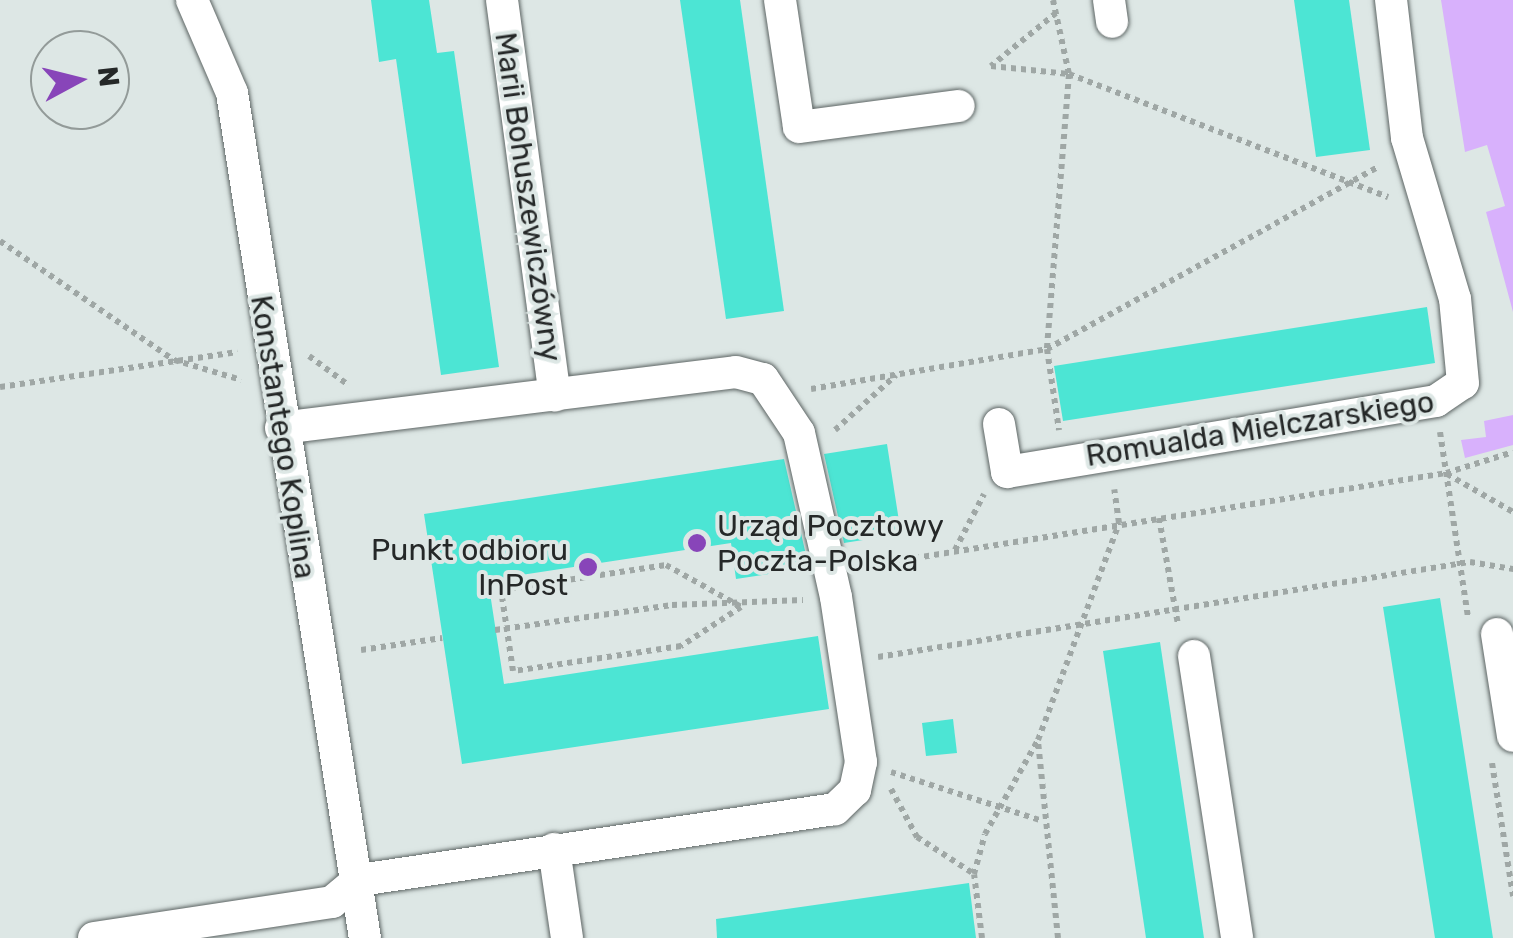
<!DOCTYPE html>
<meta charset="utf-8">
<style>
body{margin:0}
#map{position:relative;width:1513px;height:938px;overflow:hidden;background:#dde7e5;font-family:Rubik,sans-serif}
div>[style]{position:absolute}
.green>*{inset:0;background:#d8b1fc}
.building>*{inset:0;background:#4ce5d4}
.path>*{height:6px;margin-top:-3px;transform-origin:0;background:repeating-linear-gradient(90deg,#9fa7a5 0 5px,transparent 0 10px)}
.roads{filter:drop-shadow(0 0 2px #5d6564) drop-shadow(0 0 2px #5d6564)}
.minor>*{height:32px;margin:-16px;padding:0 16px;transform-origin:16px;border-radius:16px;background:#fff}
.dots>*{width:28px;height:28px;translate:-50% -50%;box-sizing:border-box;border:5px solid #dde7e5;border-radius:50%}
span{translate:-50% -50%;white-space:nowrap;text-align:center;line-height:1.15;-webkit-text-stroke:8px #dde7e5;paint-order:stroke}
.street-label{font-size:30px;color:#252828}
.poi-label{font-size:30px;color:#252828}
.left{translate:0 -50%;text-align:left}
.right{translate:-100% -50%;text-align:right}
.north{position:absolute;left:30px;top:30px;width:100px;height:100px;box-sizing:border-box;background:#dde7e5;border:2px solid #939b99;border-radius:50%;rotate:83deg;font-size:28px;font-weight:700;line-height:40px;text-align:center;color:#252828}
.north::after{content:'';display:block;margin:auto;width:35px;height:45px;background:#8845b9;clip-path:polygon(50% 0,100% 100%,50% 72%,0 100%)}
</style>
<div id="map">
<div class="green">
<div style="clip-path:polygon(1441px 0,1513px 0,1513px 312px,1486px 212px,1505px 206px,1487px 145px,1465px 152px)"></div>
<div style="clip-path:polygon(1513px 415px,1513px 445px,1465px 458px,1461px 440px,1486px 437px,1484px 421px)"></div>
</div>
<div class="building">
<div style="clip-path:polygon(371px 0,429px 0,437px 53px,454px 51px,499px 367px,441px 375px,396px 59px,379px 62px)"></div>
<div style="clip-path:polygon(680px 0,740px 0,784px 311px,726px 319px)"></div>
<div style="clip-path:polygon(1294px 0,1349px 0,1370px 150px,1316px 157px)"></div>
<div style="clip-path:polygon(1427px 307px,1435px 363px,1063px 421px,1054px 366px)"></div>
<div style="clip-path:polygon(887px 444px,901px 534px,844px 543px,824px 454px)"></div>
<div style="clip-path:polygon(784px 459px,809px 568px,736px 579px,731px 543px,488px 580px,504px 684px,818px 636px,829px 709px,462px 764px,424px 514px)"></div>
<div style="clip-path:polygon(1440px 598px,1493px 938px,1435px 938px,1383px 607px)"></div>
<div style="clip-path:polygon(1160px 642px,1204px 938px,1146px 938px,1103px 651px)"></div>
<div style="clip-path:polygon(953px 719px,957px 753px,926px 756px,922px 723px)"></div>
<div style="clip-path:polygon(969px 883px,976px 938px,717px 938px,716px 919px)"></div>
</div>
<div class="path">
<div style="left:1053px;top:0;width:76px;rotate:77.8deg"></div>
<div style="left:1069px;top:74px;width:276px;rotate:94.6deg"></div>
<div style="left:1047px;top:349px;width:82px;rotate:81.6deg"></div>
<div style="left:1056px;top:13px;width:84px;rotate:140.8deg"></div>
<div style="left:991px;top:66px;width:78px;rotate:5.9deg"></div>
<div style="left:1069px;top:74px;width:342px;rotate:21.1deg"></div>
<div style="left:0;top:241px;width:211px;rotate:34.4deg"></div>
<div style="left:174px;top:360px;width:70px;rotate:16.6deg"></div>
<div style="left:309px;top:356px;width:47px;rotate:36.4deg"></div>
<div style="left:0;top:387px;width:240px;rotate:-8.4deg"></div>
<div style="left:811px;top:389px;width:239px;rotate:-9.6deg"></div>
<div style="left:1047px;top:349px;width:378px;rotate:-28.8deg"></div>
<div style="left:835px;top:430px;width:82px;rotate:-42deg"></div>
<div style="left:1440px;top:432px;width:187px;rotate:81.4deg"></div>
<div style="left:1447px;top:474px;width:76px;rotate:29.9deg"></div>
<div style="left:1159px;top:518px;width:109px;rotate:79.9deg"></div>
<div style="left:955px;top:550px;width:63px;rotate:-62.6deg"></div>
<div style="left:666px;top:565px;width:86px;rotate:29.2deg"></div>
<div style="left:741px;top:607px;width:72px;rotate:147deg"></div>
<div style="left:681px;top:646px;width:170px;rotate:171.5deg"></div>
<div style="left:513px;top:671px;width:82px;rotate:-98.4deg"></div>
<div style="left:501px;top:590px;width:167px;rotate:-8.6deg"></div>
<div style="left:865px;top:566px;width:588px;rotate:-9.09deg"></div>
<div style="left:1446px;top:473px;width:70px;rotate:-17.4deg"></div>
<div style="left:495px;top:630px;width:179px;rotate:-8deg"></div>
<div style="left:672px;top:605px;width:131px;rotate:-2.2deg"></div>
<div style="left:361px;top:650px;width:82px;rotate:-8.4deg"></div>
<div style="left:878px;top:657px;width:600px;rotate:-9.12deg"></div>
<div style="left:1470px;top:562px;width:44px;rotate:9.2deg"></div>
<div style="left:1492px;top:763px;width:135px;rotate:81deg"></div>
<div style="left:891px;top:772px;width:157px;rotate:17.9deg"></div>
<div style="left:891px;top:789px;width:55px;rotate:61.6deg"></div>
<div style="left:917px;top:837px;width:68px;rotate:33deg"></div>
<div style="left:982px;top:938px;width:64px;rotate:-97.1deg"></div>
<div style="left:974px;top:874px;width:41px;rotate:-74.6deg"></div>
<div style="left:985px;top:834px;width:108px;rotate:-60.6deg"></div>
<div style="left:1058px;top:938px;width:199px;rotate:-95.8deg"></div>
<div style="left:1038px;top:740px;width:232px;rotate:-69.5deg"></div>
<div style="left:1119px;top:523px;width:34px;rotate:-98deg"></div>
</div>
<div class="roads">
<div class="minor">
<div style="left:192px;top:0;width:101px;rotate:66.7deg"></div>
<div style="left:232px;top:93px;width:855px;rotate:81.06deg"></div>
<div style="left:502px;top:0;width:399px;rotate:82.4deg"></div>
<div style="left:780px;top:0;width:128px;rotate:81.5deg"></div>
<div style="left:799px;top:127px;width:161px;rotate:-7.5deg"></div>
<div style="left:1109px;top:0;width:22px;rotate:82deg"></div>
<div style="left:999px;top:424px;width:49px;rotate:80.5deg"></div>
<div style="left:1007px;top:472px;width:435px;rotate:-9.4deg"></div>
<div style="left:1436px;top:401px;width:32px;rotate:-34deg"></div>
<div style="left:1463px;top:383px;width:84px;rotate:-95.4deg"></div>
<div style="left:1455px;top:299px;width:168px;rotate:-106.6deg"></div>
<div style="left:1407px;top:138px;width:139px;rotate:-96.6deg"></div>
<div style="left:281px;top:428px;width:458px;rotate:-7deg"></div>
<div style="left:736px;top:372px;width:28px;rotate:15deg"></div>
<div style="left:763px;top:379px;width:65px;rotate:56.3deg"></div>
<div style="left:799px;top:433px;width:168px;rotate:77.3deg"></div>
<div style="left:836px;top:597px;width:167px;rotate:81.4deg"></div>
<div style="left:861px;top:762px;width:29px;rotate:102deg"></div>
<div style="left:855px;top:790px;width:28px;rotate:136deg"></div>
<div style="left:835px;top:809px;width:482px;rotate:171.5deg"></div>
<div style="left:1497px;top:634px;width:103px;rotate:81.1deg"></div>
<div style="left:1194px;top:656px;width:285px;rotate:81.3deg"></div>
<div style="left:554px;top:849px;width:90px;rotate:81.7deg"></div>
<div style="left:94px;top:938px;width:241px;rotate:-8.6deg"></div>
<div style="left:332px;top:902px;width:34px;rotate:-40deg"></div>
</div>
</div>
<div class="dots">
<div style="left:697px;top:543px;background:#8845b9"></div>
<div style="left:588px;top:567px;background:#8845b9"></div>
</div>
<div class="street-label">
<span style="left:528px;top:197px;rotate:82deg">Marii Bohuszewiczówny</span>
<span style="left:1260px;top:429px;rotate:-9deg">Romualda Mielczarskiego</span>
<span style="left:283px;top:437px;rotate:81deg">Konstantego Koplina</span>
</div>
<div class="poi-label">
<span class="left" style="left:717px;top:543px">Urząd Pocztowy<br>Poczta-Polska</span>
<span class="right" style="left:568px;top:567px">Punkt odbioru<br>InPost</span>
</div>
<div class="north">N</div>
</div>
